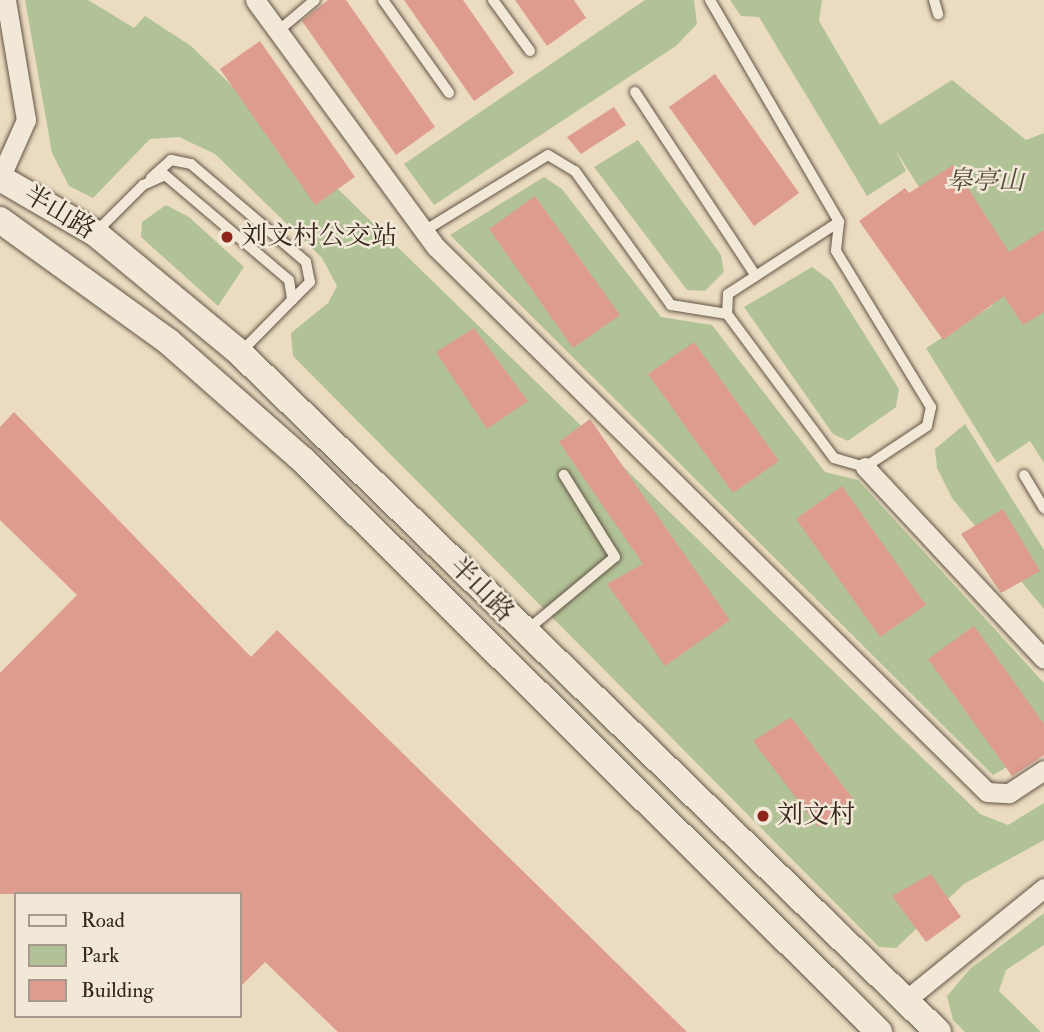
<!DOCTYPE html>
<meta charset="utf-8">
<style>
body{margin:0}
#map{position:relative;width:1044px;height:1032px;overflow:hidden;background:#ebdcc1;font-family:"IM FELL Double Pica","Noto Serif SC",serif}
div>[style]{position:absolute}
.green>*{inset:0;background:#b2c297}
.building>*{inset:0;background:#de9c8f}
.roads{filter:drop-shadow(0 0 2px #635445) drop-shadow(0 0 2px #635445)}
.service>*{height:10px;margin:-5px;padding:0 5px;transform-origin:5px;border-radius:5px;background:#f2e8d7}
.minor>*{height:19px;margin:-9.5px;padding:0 9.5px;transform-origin:9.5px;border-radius:9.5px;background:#f2e8d7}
.secondary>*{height:26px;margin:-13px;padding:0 13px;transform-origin:13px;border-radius:13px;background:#f2e8d7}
.dots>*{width:19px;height:19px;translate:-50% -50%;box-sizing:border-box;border:4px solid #f2e8d7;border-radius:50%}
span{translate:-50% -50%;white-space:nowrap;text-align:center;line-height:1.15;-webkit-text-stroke:5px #f2e8d7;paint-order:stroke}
.park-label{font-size:26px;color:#554d3b;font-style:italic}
.street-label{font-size:26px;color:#36261c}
.poi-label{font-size:26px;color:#36261c}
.left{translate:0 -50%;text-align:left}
.legend{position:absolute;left:14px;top:892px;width:228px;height:126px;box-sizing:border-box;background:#f2e8d7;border:2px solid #a79a8c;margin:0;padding:9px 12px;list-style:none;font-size:21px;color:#36261c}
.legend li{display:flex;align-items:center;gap:14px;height:35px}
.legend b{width:35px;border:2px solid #a79a8c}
</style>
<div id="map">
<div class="green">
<div style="clip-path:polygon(25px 0,88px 0,134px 28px,145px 16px,191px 46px,980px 814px,1008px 825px,1044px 803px,1044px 840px,964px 884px,896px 948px,879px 947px,293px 356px,291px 333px,328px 303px,337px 286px,322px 258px,215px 154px,179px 137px,150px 139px,93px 198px,69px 186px,52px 153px)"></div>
<div style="clip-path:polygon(645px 0,694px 0,697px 24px,676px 46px,434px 205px,404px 164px)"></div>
<div style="clip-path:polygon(730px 0,822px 0,819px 21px,880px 125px,952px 80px,1026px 140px,1044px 133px,1044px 463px,1030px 441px,997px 463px,926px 348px,993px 305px,895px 149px,906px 171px,867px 196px,759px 17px,741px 16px)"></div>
<div style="clip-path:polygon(638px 140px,721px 255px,724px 272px,705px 291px,687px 290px,594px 167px)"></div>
<div style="clip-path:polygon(544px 177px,562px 189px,661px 317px,712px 325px,825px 472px,858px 480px,1044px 683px,1044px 746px,993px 775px,450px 235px)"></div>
<div style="clip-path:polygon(166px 205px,189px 217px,244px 267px,218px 306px,141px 237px,142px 222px)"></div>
<div style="clip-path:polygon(812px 267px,831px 281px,899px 389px,896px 407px,848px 441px,833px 434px,744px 307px)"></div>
<div style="clip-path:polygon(965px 424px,1044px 550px,1044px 609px,952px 498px,937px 468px,935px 449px)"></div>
<div style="clip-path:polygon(1044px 913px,1044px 945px,1006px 970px,999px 991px,1041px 1032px,965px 1032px,953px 1020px,947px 996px,970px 969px)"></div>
</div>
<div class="building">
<div style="clip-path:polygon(328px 0,346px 0,435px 127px,396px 155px,302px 21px)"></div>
<div style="clip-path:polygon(404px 0,463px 0,514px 73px,474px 101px)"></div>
<div style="clip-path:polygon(515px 0,574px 0,586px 18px,547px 46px)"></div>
<div style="clip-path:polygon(260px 41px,355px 177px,315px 205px,220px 69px)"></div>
<div style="clip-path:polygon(715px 74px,799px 193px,754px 226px,669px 107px)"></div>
<div style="clip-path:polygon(614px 107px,626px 125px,581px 154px,567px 137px)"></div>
<div style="clip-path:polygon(953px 165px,1009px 252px,1044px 230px,1044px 312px,1023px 325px,1004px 296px,943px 340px,859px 221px,905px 188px,909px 193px)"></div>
<div style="clip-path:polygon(535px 196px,620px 315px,573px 348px,489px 229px)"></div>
<div style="clip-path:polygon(474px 328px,528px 401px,487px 429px,436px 352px)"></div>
<div style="clip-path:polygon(694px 342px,779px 461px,733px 493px,648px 374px)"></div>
<div style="clip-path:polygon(14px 412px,251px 657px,277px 630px,687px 1032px,338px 1032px,265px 962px,240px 987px,240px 894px,0 894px,0 673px,77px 595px,0 520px,0 427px)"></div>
<div style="clip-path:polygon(590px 419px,730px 620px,665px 666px,607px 584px,643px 564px,559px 442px)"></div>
<div style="clip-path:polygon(842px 486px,926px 605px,880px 637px,796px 519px)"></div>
<div style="clip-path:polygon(1003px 509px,1040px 571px,1001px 593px,961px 534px)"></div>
<div style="clip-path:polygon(974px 626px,1044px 724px,1044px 755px,1012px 776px,928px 659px)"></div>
<div style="clip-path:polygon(791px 717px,853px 799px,818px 827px,753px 741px)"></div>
<div style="clip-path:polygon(931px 874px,961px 917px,926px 942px,892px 896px)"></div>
</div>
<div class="roads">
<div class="service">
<div style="left:383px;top:0;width:114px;rotate:54.6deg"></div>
<div style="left:493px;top:0;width:63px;rotate:54deg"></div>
<div style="left:710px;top:0;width:257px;rotate:59.8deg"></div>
<div style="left:839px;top:222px;width:29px;rotate:96deg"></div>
<div style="left:836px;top:251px;width:183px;rotate:58.7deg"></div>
<div style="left:931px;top:407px;width:19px;rotate:102deg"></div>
<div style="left:927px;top:426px;width:74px;rotate:146.5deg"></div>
<div style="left:865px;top:467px;width:32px;rotate:-164deg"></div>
<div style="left:834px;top:458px;width:179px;rotate:-126.6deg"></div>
<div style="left:727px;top:314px;width:20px;rotate:-87deg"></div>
<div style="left:728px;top:294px;width:132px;rotate:-33deg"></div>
<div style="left:934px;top:0;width:15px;rotate:74deg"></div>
<div style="left:278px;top:31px;width:48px;rotate:-40deg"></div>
<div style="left:635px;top:92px;width:220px;rotate:56.7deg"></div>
<div style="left:151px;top:178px;width:27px;rotate:-42deg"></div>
<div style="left:171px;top:160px;width:20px;rotate:11deg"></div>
<div style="left:191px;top:164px;width:151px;rotate:40.4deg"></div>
<div style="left:306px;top:262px;width:20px;rotate:79deg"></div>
<div style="left:310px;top:282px;width:25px;rotate:135deg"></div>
<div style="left:424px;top:231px;width:145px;rotate:-31.5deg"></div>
<div style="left:548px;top:155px;width:31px;rotate:31deg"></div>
<div style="left:575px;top:171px;width:165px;rotate:54.4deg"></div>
<div style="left:671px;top:305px;width:57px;rotate:9.1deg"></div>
<div style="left:95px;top:233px;width:68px;rotate:-45deg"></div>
<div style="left:143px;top:185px;width:24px;rotate:-24deg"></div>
<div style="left:165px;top:175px;width:162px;rotate:40.3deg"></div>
<div style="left:289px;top:280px;width:20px;rotate:81deg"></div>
<div style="left:292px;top:300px;width:74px;rotate:134.5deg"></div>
<div style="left:1024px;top:475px;width:39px;rotate:59deg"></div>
<div style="left:527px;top:630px;width:114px;rotate:-39.7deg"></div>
<div style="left:615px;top:557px;width:97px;rotate:-121.9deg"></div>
</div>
<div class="minor">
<div style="left:255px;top:0;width:306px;rotate:53.8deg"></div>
<div style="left:436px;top:247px;width:775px;rotate:44.69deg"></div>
<div style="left:987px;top:792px;width:22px;rotate:3deg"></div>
<div style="left:1009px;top:793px;width:42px;rotate:-33.3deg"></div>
<div style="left:0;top:178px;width:64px;rotate:-65.9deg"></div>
<div style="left:26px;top:120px;width:122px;rotate:-99.5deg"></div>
<div style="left:865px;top:467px;width:262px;rotate:47deg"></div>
<div style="left:906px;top:1000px;width:178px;rotate:-39.1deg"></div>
</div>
<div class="secondary">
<div style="left:0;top:178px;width:110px;rotate:30.1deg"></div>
<div style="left:95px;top:233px;width:188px;rotate:39.6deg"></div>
<div style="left:240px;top:353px;width:974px;rotate:44.21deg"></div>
<div style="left:0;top:220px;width:208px;rotate:35.8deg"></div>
<div style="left:169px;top:342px;width:179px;rotate:41.4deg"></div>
<div style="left:303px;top:460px;width:812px;rotate:44.8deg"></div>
</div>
</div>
<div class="dots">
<div style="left:227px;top:237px;background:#8f2418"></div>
<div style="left:763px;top:816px;background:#8f2418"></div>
</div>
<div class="park-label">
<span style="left:985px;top:182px">皋亭山</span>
</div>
<div class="street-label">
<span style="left:59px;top:213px;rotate:31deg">半山路</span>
<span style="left:481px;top:590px;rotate:45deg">半山路</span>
</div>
<div class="poi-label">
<span class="left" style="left:241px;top:237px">刘文村公交站</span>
<span class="left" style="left:777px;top:816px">刘文村</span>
</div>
<ul class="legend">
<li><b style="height:9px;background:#f2e8d7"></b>Road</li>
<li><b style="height:19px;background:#b2c297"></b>Park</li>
<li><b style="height:19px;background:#de9c8f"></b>Building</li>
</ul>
</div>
